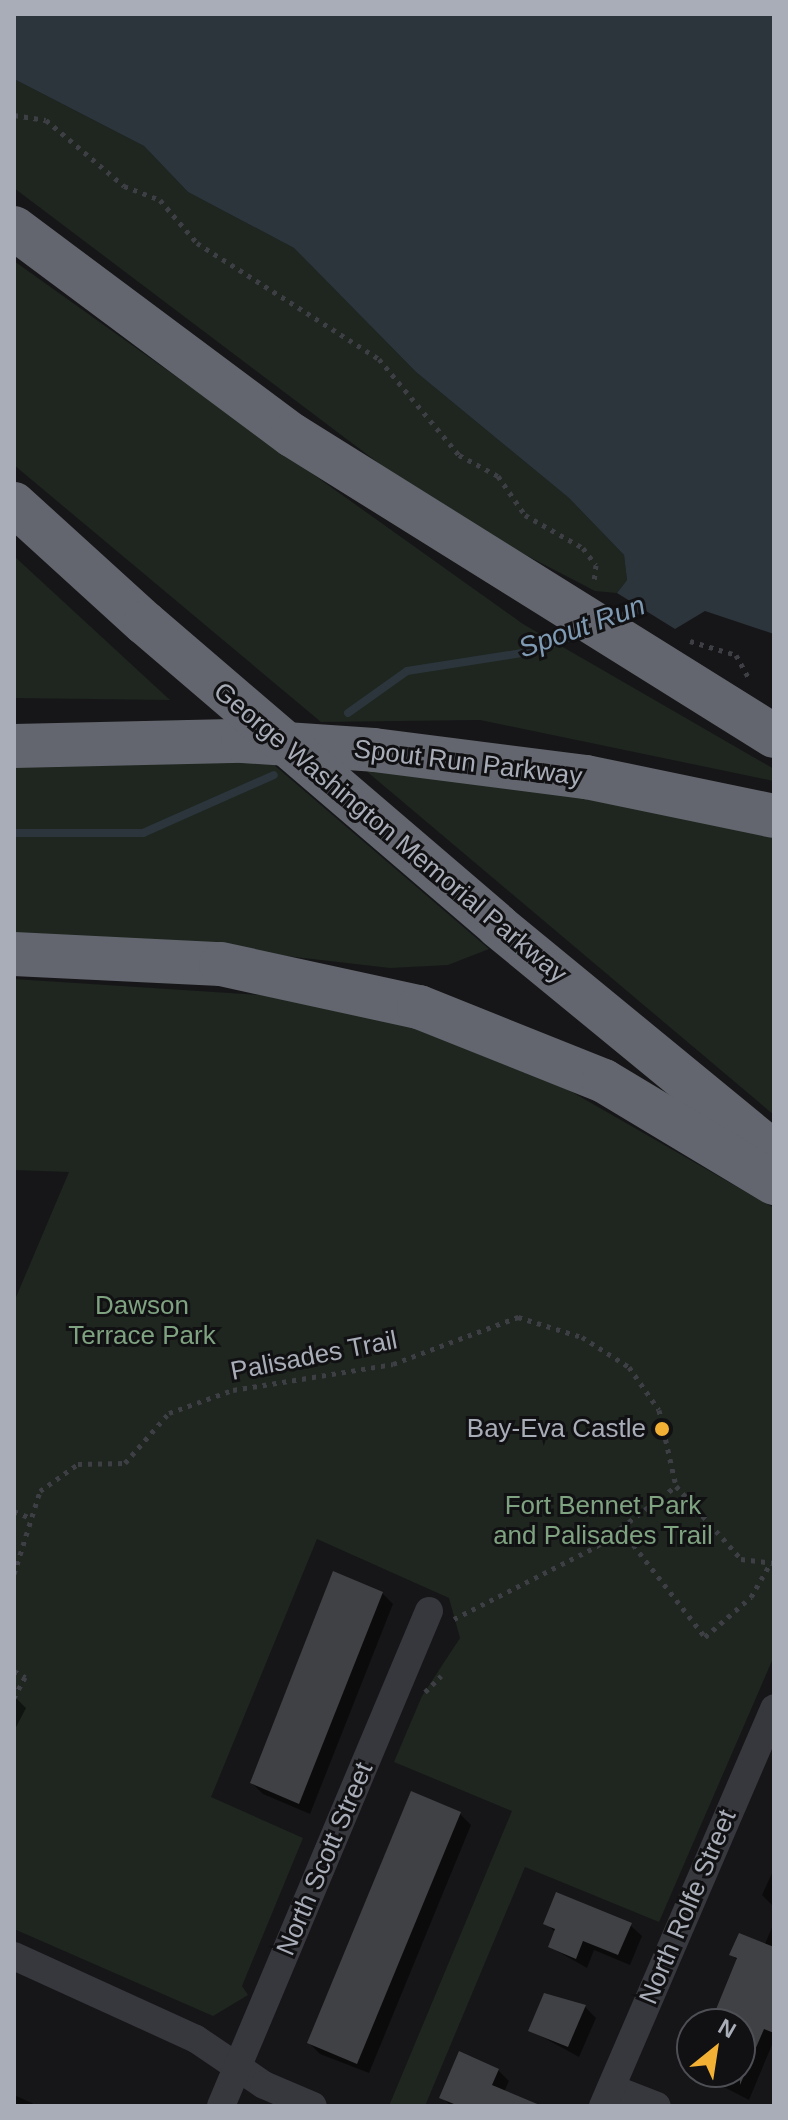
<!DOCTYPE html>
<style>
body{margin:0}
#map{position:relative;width:788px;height:2120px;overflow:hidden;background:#161618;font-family:Helvetica,sans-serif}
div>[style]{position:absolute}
.green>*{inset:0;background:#1e261f}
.water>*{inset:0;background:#2c353c}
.shadow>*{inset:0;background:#0007}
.stream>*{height:8px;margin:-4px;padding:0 4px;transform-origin:4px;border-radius:4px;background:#2c353c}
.building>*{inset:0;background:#404145}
.path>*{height:5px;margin-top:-2.5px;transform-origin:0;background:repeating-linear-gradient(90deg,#3d3f44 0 4px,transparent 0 10px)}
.street>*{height:28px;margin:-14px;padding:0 14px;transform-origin:14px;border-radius:14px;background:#37383d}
.highway>*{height:44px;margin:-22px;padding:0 22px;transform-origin:22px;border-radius:22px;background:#63666e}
.highway-bridge>*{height:44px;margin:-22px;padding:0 22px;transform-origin:22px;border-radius:22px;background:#63666e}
.dots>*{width:22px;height:22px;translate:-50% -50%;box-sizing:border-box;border:4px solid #111113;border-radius:50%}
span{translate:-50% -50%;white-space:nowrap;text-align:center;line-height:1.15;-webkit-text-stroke:6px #111113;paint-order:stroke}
.street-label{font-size:26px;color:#a8adb8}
.park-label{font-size:26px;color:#7fa381}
.poi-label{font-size:26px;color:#a8adb8}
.right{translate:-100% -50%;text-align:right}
.water-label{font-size:28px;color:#7f9bb3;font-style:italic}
.frame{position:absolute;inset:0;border:16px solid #a8adb8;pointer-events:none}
.north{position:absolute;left:676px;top:2008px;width:80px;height:80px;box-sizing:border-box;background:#111113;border:2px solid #4d4f55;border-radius:50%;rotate:30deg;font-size:22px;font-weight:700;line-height:32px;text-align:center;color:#a8adb8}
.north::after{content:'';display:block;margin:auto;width:28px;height:36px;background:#f2b134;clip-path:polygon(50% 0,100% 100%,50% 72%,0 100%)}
</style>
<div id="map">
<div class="green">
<div style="clip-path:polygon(14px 79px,144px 146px,188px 192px,294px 248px,416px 372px,569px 498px,624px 555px,627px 580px,617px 593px,595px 591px,518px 551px,381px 465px,14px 188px)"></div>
<div style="clip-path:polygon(14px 261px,523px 624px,774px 769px,774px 781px,480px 720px,321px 722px,14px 465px)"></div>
<div style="clip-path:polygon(14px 556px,170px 700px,14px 698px)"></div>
<div style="clip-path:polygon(266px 758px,489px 949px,448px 965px,390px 968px,141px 939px,14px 941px,14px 766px)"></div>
<div style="clip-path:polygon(358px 764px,564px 788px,774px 838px,774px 1115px)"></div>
<div style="clip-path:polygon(14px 979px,307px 998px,499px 1050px,774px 1208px,774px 1656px,659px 1922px,525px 1867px,425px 2106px,389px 2106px,512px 1811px,394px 1762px,422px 1696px,460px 1638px,449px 1598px,317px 1539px,211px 1797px,303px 1838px,242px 1986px,248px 1995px,213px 2016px,14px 1929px,14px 1302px,69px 1172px,14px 1170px)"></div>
</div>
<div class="water">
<div style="clip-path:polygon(14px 14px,774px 14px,774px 634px,705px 611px,675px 629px,617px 593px,627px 580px,624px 555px,569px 498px,416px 372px,294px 248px,188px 192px,144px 146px,14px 79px)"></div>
</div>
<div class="shadow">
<div style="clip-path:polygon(382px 1593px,393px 1604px,310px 1814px,263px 1794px,252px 1783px)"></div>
<div style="clip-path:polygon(14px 1696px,26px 1708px,14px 1731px)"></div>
<div style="clip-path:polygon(460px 1814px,471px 1825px,369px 2073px,320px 2054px,309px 2043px)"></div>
<div style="clip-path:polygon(774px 1869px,774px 1907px,762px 1895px)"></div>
<div style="clip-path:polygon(546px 1923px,630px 1925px,642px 1936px,630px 1965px,594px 1950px,587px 1968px,550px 1947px,556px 1933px)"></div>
<div style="clip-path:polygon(774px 1923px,774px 2040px,749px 2100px,695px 2072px,740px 2072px,740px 2024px,712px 2024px,739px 1962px,732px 1955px,764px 1946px)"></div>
<div style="clip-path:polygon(585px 2007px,596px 2018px,579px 2057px,530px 2030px)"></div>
<div style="clip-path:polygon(498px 2070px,509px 2081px,504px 2092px,541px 2106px,451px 2106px,442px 2097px)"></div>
<div style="clip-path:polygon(14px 2095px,32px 2103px,35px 2106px,14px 2106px)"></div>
</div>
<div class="stream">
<div style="left:616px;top:619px;width:38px;rotate:-22deg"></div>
<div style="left:348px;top:713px;width:72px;rotate:-35.4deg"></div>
<div style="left:407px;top:671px;width:129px;rotate:-8.9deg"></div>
<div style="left:534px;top:651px;width:50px;rotate:-21deg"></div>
<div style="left:14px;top:833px;width:129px"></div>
<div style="left:143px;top:833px;width:143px;rotate:-23.9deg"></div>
</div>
<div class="building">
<div style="clip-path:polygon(333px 1571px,383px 1592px,299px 1804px,250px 1783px)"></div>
<div style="clip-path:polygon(411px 1791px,461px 1812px,357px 2064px,307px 2043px)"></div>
<div style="clip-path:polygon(556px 1892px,632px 1923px,618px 1955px,583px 1941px,576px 1959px,548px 1947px,555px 1929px,543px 1924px)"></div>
<div style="clip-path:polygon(739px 1933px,774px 1947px,774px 2033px,764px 2029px,740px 2085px,740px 2024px,710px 2024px,737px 1958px,729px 1955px)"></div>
<div style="clip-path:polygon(544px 1993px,586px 2005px,568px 2047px,528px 2031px)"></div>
<div style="clip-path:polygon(459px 2051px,499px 2069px,492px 2085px,542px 2106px,459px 2106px,439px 2098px)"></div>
</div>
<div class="path">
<div style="left:14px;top:115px;width:32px;rotate:9deg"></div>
<div style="left:46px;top:120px;width:102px;rotate:40.2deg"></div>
<div style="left:124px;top:186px;width:39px;rotate:21deg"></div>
<div style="left:160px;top:200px;width:57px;rotate:49.3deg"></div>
<div style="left:197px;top:243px;width:216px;rotate:32.5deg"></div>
<div style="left:379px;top:359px;width:125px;rotate:50.2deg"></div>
<div style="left:459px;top:455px;width:44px;rotate:28.3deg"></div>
<div style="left:498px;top:476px;width:47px;rotate:55.3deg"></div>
<div style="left:525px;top:515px;width:67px;rotate:29.6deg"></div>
<div style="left:583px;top:548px;width:21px;rotate:53deg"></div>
<div style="left:596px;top:565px;width:17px;rotate:97deg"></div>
<div style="left:690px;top:641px;width:48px;rotate:16.9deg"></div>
<div style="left:736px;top:655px;width:25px;rotate:61deg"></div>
<div style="left:14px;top:1511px;width:15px;rotate:23deg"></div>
<div style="left:621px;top:1529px;width:137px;rotate:52.1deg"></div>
<div style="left:705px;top:1637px;width:61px;rotate:-41deg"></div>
<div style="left:751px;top:1597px;width:39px;rotate:-60deg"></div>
<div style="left:14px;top:1574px;width:87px;rotate:-72.6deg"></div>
<div style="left:40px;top:1491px;width:47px;rotate:-35.4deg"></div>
<div style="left:78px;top:1464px;width:47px;rotate:-1.2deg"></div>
<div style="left:125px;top:1463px;width:67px;rotate:-48.7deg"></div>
<div style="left:169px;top:1413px;width:68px;rotate:-19.8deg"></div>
<div style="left:233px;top:1390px;width:162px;rotate:-9.2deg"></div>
<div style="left:393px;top:1364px;width:134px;rotate:-20.6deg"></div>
<div style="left:518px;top:1317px;width:67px;rotate:17.4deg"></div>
<div style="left:582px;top:1337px;width:56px;rotate:32.6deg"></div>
<div style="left:629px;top:1367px;width:52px;rotate:55.1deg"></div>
<div style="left:659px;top:1410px;width:78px;rotate:77.4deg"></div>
<div style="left:676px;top:1486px;width:98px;rotate:48.3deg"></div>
<div style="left:741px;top:1559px;width:33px;rotate:7deg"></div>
<div style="left:454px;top:1619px;width:161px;rotate:-27deg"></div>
<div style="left:597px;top:1546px;width:99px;rotate:-37.2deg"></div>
<div style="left:14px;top:1671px;width:13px;rotate:29deg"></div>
<div style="left:25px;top:1677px;width:24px;rotate:118deg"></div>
<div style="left:425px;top:1692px;width:23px;rotate:-45deg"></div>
</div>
<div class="street">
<div style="left:14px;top:1956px;width:200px;rotate:24.5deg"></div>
<div style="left:196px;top:2039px;width:82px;rotate:34.1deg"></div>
<div style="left:264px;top:2085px;width:53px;rotate:23.2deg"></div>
<div style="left:611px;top:2088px;width:49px;rotate:21.4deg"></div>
<div style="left:221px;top:2106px;width:537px;rotate:-67.21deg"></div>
<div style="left:603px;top:2106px;width:433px;rotate:-66.7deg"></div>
</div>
<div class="highway">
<div style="left:14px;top:228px;width:347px;rotate:36.7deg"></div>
<div style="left:292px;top:435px;width:568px;rotate:31.98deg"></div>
<div style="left:14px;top:504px;width:177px;rotate:42.3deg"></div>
<div style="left:14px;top:746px;width:229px;rotate:-1.3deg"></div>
<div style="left:243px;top:741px;width:131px;rotate:3.9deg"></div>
<div style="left:374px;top:750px;width:214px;rotate:7.3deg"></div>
<div style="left:586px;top:777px;width:192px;rotate:11.7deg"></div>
<div style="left:498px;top:926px;width:357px;rotate:39.4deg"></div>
<div style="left:14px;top:954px;width:207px;rotate:2.8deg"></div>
<div style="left:221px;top:964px;width:203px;rotate:12.3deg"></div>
<div style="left:419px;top:1007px;width:199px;rotate:21.8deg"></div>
<div style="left:604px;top:1081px;width:198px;rotate:31deg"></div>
</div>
<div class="highway-bridge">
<div style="left:145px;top:623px;width:465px;rotate:40.6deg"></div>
</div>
<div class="dots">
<div style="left:662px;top:1429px;background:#f2b134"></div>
</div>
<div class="street-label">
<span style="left:468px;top:763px;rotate:7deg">Spout Run Parkway</span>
<span style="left:390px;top:833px;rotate:40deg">George Washington Memorial Parkway</span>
<span style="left:314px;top:1356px;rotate:-11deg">Palisades Trail</span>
<span style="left:325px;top:1859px;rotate:-67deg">North Scott Street</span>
<span style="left:688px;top:1907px;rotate:-67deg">North Rolfe Street</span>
</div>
<div class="park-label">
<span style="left:142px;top:1321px">Dawson<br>Terrace Park</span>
<span style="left:603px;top:1521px">Fort Bennet Park<br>and Palisades Trail</span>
</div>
<div class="poi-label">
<span class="right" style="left:646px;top:1429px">Bay-Eva Castle</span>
</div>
<div class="water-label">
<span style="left:582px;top:627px;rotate:-20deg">Spout Run</span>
</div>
<div class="frame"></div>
<div class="north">N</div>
</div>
